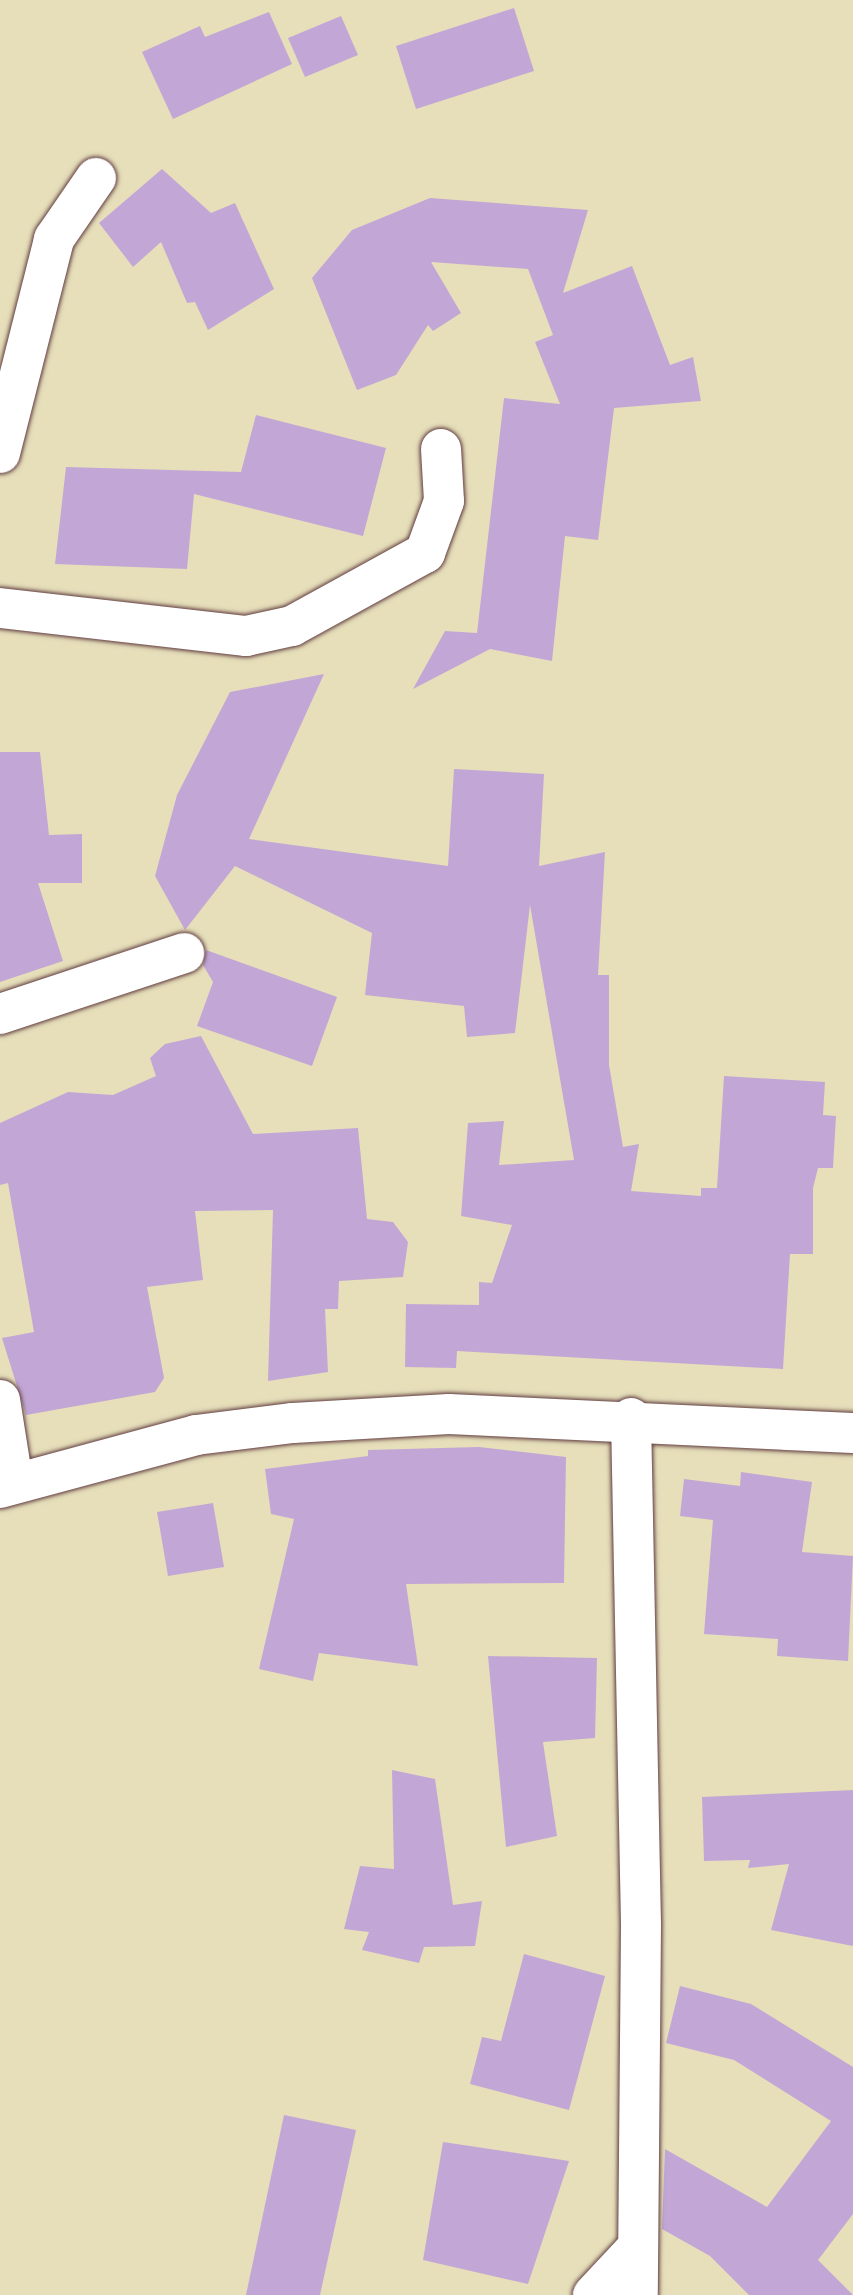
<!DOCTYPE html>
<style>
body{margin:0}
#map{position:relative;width:853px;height:2295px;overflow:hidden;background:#e6dfba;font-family:"IM FELL French Canon",serif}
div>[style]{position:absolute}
.building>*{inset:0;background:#c2a7d6}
.roads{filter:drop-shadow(0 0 2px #613c40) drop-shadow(0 0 2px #613c40)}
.minor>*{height:40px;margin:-20px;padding:0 20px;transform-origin:20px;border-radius:20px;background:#fff}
span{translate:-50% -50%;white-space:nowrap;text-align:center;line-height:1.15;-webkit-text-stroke:6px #fcf5e5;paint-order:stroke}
</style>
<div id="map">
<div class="building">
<div style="clip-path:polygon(514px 8px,534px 71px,416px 109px,396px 46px)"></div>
<div style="clip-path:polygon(269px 12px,292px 64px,173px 119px,142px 52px,200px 26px,205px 37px)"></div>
<div style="clip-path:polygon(341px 16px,358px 55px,305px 77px,288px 38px)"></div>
<div style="clip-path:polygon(162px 169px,211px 213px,235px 203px,274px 289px,208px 330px,195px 302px,187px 303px,161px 242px,133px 267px,99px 223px)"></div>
<div style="clip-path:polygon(430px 198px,588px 210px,563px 293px,632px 266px,670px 365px,693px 357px,701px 401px,614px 408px,598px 540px,565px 536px,552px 661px,490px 649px,413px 689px,445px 631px,477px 633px,504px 398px,560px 404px,535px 342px,553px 335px,528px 269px,431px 262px,461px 313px,433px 331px,428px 325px,396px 375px,357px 390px,312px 278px,352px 230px)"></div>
<div style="clip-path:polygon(256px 415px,386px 448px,363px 536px,194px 494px,187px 569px,55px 564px,66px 467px,241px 472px)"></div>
<div style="clip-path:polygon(324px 674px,249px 839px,448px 866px,454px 769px,544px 774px,539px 866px,605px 852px,598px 975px,609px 975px,609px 1065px,623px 1147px,639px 1144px,631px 1191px,701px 1196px,701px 1188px,717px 1188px,724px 1076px,825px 1082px,823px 1115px,836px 1116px,833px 1168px,818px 1168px,813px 1188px,813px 1254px,790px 1254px,783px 1369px,457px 1351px,456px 1368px,405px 1367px,406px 1304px,479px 1305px,479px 1282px,492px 1283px,512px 1225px,461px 1216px,468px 1123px,504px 1121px,499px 1165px,574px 1160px,530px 905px,515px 1033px,467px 1037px,464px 1006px,365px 995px,372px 933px,235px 866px,185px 930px,155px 876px,177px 795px,230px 692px)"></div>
<div style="clip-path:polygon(0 752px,40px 752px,49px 835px,82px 834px,82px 883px,38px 883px,63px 961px,0 982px)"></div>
<div style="clip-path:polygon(206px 950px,337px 997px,312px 1066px,197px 1026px,213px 982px,203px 965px)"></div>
<div style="clip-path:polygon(201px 1036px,253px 1134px,358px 1128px,367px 1219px,393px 1222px,408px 1242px,403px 1277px,339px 1281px,338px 1309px,325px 1309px,328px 1372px,268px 1381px,273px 1210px,195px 1211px,203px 1280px,147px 1287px,164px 1378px,155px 1392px,26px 1415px,2px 1338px,34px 1332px,8px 1183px,0 1185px,0 1123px,68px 1092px,113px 1095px,156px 1076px,150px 1058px,165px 1044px)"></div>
<div style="clip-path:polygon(479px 1447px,566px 1457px,564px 1583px,406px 1584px,418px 1666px,319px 1653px,313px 1681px,259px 1669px,294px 1519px,271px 1514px,265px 1469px,368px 1456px,368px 1450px)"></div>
<div style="clip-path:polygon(741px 1472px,812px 1482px,802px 1552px,853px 1556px,848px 1661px,777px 1656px,778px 1639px,704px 1634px,713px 1520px,680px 1516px,684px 1479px,740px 1486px)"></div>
<div style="clip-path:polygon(213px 1503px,224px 1567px,168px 1576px,157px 1512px)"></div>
<div style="clip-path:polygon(488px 1656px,597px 1658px,595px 1738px,543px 1742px,557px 1836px,506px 1847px)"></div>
<div style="clip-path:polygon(392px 1770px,435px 1779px,453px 1905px,482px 1901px,475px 1946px,424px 1947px,419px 1963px,362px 1950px,369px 1932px,344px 1929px,360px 1866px,394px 1869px)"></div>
<div style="clip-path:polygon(853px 1790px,853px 1946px,771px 1930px,789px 1864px,748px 1868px,750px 1860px,704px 1861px,702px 1797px)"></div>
<div style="clip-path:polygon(524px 1954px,605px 1976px,569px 2110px,470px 2084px,482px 2037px,501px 2041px)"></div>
<div style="clip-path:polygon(680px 1986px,751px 2004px,853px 2067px,853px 2214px,818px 2260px,853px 2295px,749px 2295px,710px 2256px,662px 2229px,665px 2149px,767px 2207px,831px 2121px,734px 2060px,666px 2043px)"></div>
<div style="clip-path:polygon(284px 2115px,356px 2130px,320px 2295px,246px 2295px)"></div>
<div style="clip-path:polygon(443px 2142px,569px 2161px,528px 2284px,423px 2260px)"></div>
</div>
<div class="roads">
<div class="minor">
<div style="left:0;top:453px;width:221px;rotate:-75.8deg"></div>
<div style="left:54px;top:239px;width:74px;rotate:-55.5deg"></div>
<div style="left:0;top:608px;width:248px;rotate:6.5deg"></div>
<div style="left:246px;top:636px;width:47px;rotate:-12.3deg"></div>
<div style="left:292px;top:626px;width:152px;rotate:-28.8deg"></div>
<div style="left:425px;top:553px;width:55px;rotate:-69.9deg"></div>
<div style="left:444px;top:501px;width:52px;rotate:-93.3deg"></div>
<div style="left:0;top:1014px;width:194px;rotate:-18.3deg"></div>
<div style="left:0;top:1400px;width:83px;rotate:81deg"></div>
<div style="left:631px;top:1418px;width:507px;rotate:88.87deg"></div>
<div style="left:641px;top:1925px;width:370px;rotate:90.5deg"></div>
<div style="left:0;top:1488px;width:203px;rotate:-15.1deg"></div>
<div style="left:196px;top:1435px;width:98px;rotate:-7.1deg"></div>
<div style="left:293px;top:1423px;width:156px;rotate:-3.3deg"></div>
<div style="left:449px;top:1414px;width:404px;rotate:2.7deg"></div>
<div style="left:593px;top:2295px;width:64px;rotate:-46.9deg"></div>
</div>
</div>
</div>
